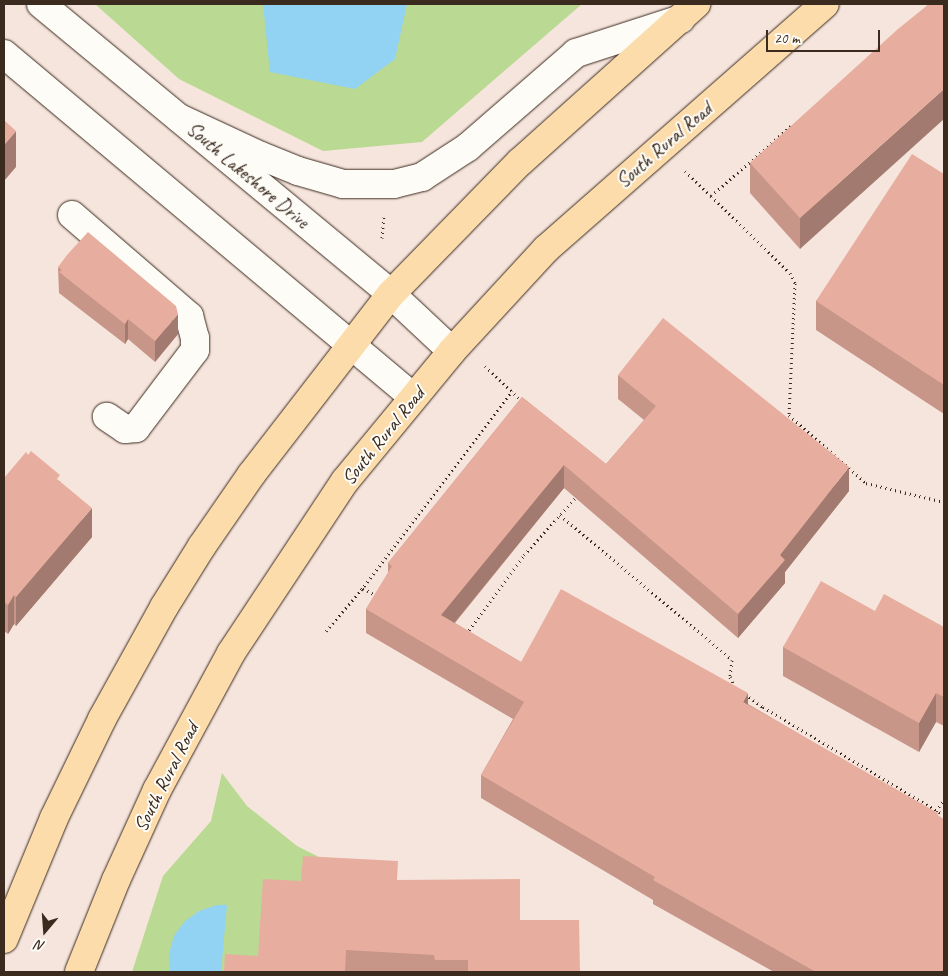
<!DOCTYPE html>
<style>
body{margin:0}
#map{position:relative;width:948px;height:976px;overflow:hidden;background:#f6e5dd;font-family:Caveat,sans-serif}
div>[style]{position:absolute}
.green>*{inset:0;background:#bad992}
.water>*{inset:0;background:#92d2f3}
.path>*{height:3px;margin-top:-1.5px;transform-origin:0;background:repeating-linear-gradient(90deg,#3b2a1e 0 1px,transparent 0 5px)}
.roads{filter:drop-shadow(0 0 1px #3b2a1e) drop-shadow(0 0 1px #3b2a1e)}
.minor>*{height:28px;margin:-14px;padding:0 14px;transform-origin:14px;border-radius:14px;background:#fdfcf7}
.major>*{height:28px;margin:-14px;padding:0 14px;transform-origin:14px;border-radius:14px;background:#fcdcab}
.wall>*{inset:0;background:#c79689}
.shaded-wall>*{inset:0;background:#a27a6f}
.building>*{inset:0;background:#e7ae9f}
span{translate:-50% -50%;white-space:nowrap;text-align:center;line-height:1.15;-webkit-text-stroke:4px #fdfcf7;paint-order:stroke}
.street-label{font-size:20px;color:#3b2a1e}
.frame{position:absolute;inset:0;border:5px solid #3b2a1e;pointer-events:none}
.north{position:absolute;left:20px;top:906px;width:50px;height:50px;-webkit-text-stroke:4px #fdfcf7;paint-order:stroke;rotate:198deg;font-size:14px;font-weight:700;line-height:20px;text-align:center;color:#3b2a1e}
.north::after{content:'';display:block;margin:auto;width:18px;height:22px;background:#3b2a1e;clip-path:polygon(50% 0,100% 100%,50% 72%,0 100%)}
.scale{position:absolute;left:766px;top:30px;width:114px;height:22px;box-sizing:border-box;border:2px solid #3b2a1e;border-top:0;padding-left:6px;font-size:15px;line-height:18px;white-space:nowrap;color:#3b2a1e;-webkit-text-stroke:4px #fdfcf7;paint-order:stroke}
</style>
<div id="map">
<div class="green">
<div style="clip-path:polygon(95px 4px,582px 4px,422px 142px,323px 151px,179px 79px)"></div>
<div style="clip-path:polygon(222px 773px,247px 806px,297px 846px,335px 865px,259px 972px,132px 972px,163px 876px,211px 821px)"></div>
</div>
<div class="water">
<div style="clip-path:polygon(263px 4px,407px 4px,395px 59px,355px 89px,270px 72px)"></div>
<div style="clip-path:polygon(217px 905px,227px 905px,221px 972px,170px 972px,169px 954px,174px 936px,184px 922px,199px 911px)"></div>
</div>
<div class="path">
<div style="left:685px;top:171px;width:36px;rotate:44deg"></div>
<div style="left:711px;top:196px;width:109px;rotate:-41.3deg"></div>
<div style="left:711px;top:196px;width:110px;rotate:44.3deg"></div>
<div style="left:790px;top:273px;width:11px;rotate:63deg"></div>
<div style="left:795px;top:283px;width:132px;rotate:92.6deg"></div>
<div style="left:789px;top:415px;width:103px;rotate:41.4deg"></div>
<div style="left:866px;top:483px;width:80px;rotate:13.7deg"></div>
<div style="left:382px;top:238px;width:21px;rotate:-85deg"></div>
<div style="left:485px;top:366px;width:52px;rotate:43.5deg"></div>
<div style="left:560px;top:515px;width:225px;rotate:40.1deg"></div>
<div style="left:732px;top:660px;width:17px;rotate:97deg"></div>
<div style="left:730px;top:677px;width:10px;rotate:66deg"></div>
<div style="left:361px;top:590px;width:250px;rotate:-52.8deg"></div>
<div style="left:326px;top:631px;width:57px;rotate:-49.3deg"></div>
<div style="left:363px;top:588px;width:16px;rotate:30deg"></div>
<div style="left:466px;top:634px;width:98px;rotate:-53.7deg"></div>
<div style="left:524px;top:555px;width:81px;rotate:-48deg"></div>
<div style="left:745px;top:694px;width:22px;rotate:36deg"></div>
<div style="left:763px;top:707px;width:7px;rotate:124deg"></div>
<div style="left:763px;top:707px;width:211px;rotate:30.8deg"></div>
<div style="left:936px;top:811px;width:14px;rotate:-56deg"></div>
</div>
<div class="roads">
<div class="minor">
<div style="left:41px;top:4px;width:455px;rotate:39.6deg"></div>
<div style="left:391px;top:294px;width:83px;rotate:43.1deg"></div>
<div style="left:4px;top:54px;width:534px;rotate:39.98deg"></div>
<div style="left:179px;top:118px;width:90px;rotate:24.9deg"></div>
<div style="left:261px;top:156px;width:40px;rotate:22deg"></div>
<div style="left:298px;top:171px;width:47px;rotate:16.1deg"></div>
<div style="left:343px;top:184px;width:51px"></div>
<div style="left:394px;top:184px;width:29px;rotate:-14deg"></div>
<div style="left:422px;top:177px;width:55px;rotate:-33.1deg"></div>
<div style="left:468px;top:147px;width:143px;rotate:-41deg"></div>
<div style="left:576px;top:53px;width:110px;rotate:-17.9deg"></div>
<div style="left:72px;top:215px;width:155px;rotate:40.8deg"></div>
<div style="left:189px;top:316px;width:23px;rotate:75deg"></div>
<div style="left:195px;top:338px;width:12px;rotate:90deg"></div>
<div style="left:195px;top:350px;width:98px;rotate:127.1deg"></div>
<div style="left:136px;top:428px;width:11px;rotate:175deg"></div>
<div style="left:125px;top:429px;width:22px;rotate:-146deg"></div>
</div>
<div class="major">
<div style="left:4px;top:939px;width:131px;rotate:-67.5deg"></div>
<div style="left:54px;top:818px;width:110px;rotate:-64.1deg"></div>
<div style="left:102px;top:719px;width:128px;rotate:-61deg"></div>
<div style="left:164px;top:607px;width:72px;rotate:-58.1deg"></div>
<div style="left:202px;top:546px;width:86px;rotate:-55.4deg"></div>
<div style="left:251px;top:475px;width:229px;rotate:-52.3deg"></div>
<div style="left:391px;top:294px;width:185px;rotate:-45.7deg"></div>
<div style="left:520px;top:162px;width:237px;rotate:-41.9deg"></div>
<div style="left:79px;top:972px;width:99px;rotate:-68.1deg"></div>
<div style="left:116px;top:880px;width:99px;rotate:-65.5deg"></div>
<div style="left:157px;top:790px;width:156px;rotate:-61.6deg"></div>
<div style="left:231px;top:653px;width:206px;rotate:-56.5deg"></div>
<div style="left:345px;top:481px;width:168px;rotate:-50.5deg"></div>
<div style="left:452px;top:351px;width:139px;rotate:-47.3deg"></div>
<div style="left:546px;top:249px;width:371px;rotate:-41.3deg"></div>
</div>
</div>
<div class="wall">
<div style="clip-path:polygon(929px 4px,800px 249px,750px 193px,750px 163px)"></div>
<div style="clip-path:polygon(944px 174px,944px 414px,816px 330px,816px 301px)"></div>
<div style="clip-path:polygon(58px 267px,178px 334px,155px 362px,128px 339px,125px 344px,59px 293px)"></div>
<div style="clip-path:polygon(618px 375px,849px 491px,785px 572px,785px 583px,738px 638px,564px 488px,455px 623px,521px 662px,748px 704px,938px 815px,944px 972px,774px 972px,653px 904px,653px 900px,481px 798px,481px 775px,513px 719px,366px 633px,366px 609px,388px 573px,388px 563px,522px 397px,606px 464px,644px 420px,618px 399px)"></div>
<div style="clip-path:polygon(4px 478px,60px 481px,92px 537px,16px 626px,14px 624px,8px 634px,4px 631px)"></div>
<div style="clip-path:polygon(875px 611px,944px 627px,944px 726px,936px 722px,919px 752px,783px 676px,783px 647px)"></div>
<div style="clip-path:polygon(398px 880px,520px 920px,580px 972px,224px 972px,258px 956px,301px 881px)"></div>
</div>
<div class="shaded-wall">
<div style="clip-path:polygon(944px 89px,944px 119px,800px 249px,800px 218px)"></div>
<div style="clip-path:polygon(16px 131px,16px 167px,4px 181px,4px 145px)"></div>
<div style="clip-path:polygon(178px 314px,178px 334px,155px 362px,155px 341px)"></div>
<div style="clip-path:polygon(128px 319px,128px 339px,125px 344px,125px 324px)"></div>
<div style="clip-path:polygon(564px 465px,564px 488px,441px 639px,441px 615px)"></div>
<div style="clip-path:polygon(849px 467px,849px 491px,785px 572px,785px 583px,738px 638px,738px 614px,780px 555px)"></div>
<div style="clip-path:polygon(92px 508px,92px 537px,16px 626px,16px 597px)"></div>
<div style="clip-path:polygon(14px 595px,14px 624px,8px 634px,8px 605px)"></div>
<div style="clip-path:polygon(748px 693px,748px 717px,743px 702px)"></div>
<div style="clip-path:polygon(936px 693px,936px 722px,919px 752px,919px 723px)"></div>
</div>
<div class="building">
<div style="clip-path:polygon(929px 4px,944px 4px,944px 89px,800px 218px,750px 163px,898px 29px)"></div>
<div style="clip-path:polygon(4px 120px,16px 131px,4px 145px)"></div>
<div style="clip-path:polygon(912px 154px,944px 174px,944px 385px,816px 301px)"></div>
<div style="clip-path:polygon(88px 232px,176px 306px,178px 314px,155px 341px,128px 319px,125px 324px,59px 272px,62px 270px,58px 267px,67px 255px)"></div>
<div style="clip-path:polygon(663px 318px,849px 467px,780px 555px,785px 560px,738px 614px,564px 465px,441px 615px,521px 662px,561px 589px,748px 693px,743px 702px,938px 813px,937px 815px,944px 819px,944px 972px,816px 972px,653px 880px,655px 877px,481px 775px,524px 702px,366px 609px,392px 566px,388px 563px,522px 397px,606px 464px,656px 406px,618px 375px)"></div>
<div style="clip-path:polygon(31px 451px,60px 475px,57px 479px,92px 508px,16px 597px,14px 595px,8px 605px,4px 602px,4px 478px,26px 452px,28px 455px)"></div>
<div style="clip-path:polygon(821px 581px,875px 611px,884px 594px,944px 627px,944px 697px,936px 693px,919px 723px,783px 647px)"></div>
<div style="clip-path:polygon(303px 856px,398px 861px,397px 880px,520px 879px,520px 920px,579px 920px,580px 972px,468px 972px,468px 960px,435px 960px,434px 955px,346px 950px,345px 972px,224px 972px,225px 954px,258px 956px,263px 879px,301px 881px)"></div>
</div>
<div class="street-label">
<span style="left:664px;top:145px;rotate:-41deg">South Rural Road</span>
<span style="left:248px;top:175px;rotate:40deg">South Lakeshore Drive</span>
<span style="left:383px;top:436px;rotate:-51deg">South Rural Road</span>
<span style="left:166px;top:777px;rotate:-63deg">South Rural Road</span>
</div>
<div class="frame"></div>
<div class="north">N</div>
<div class="scale">20 m</div>
</div>
